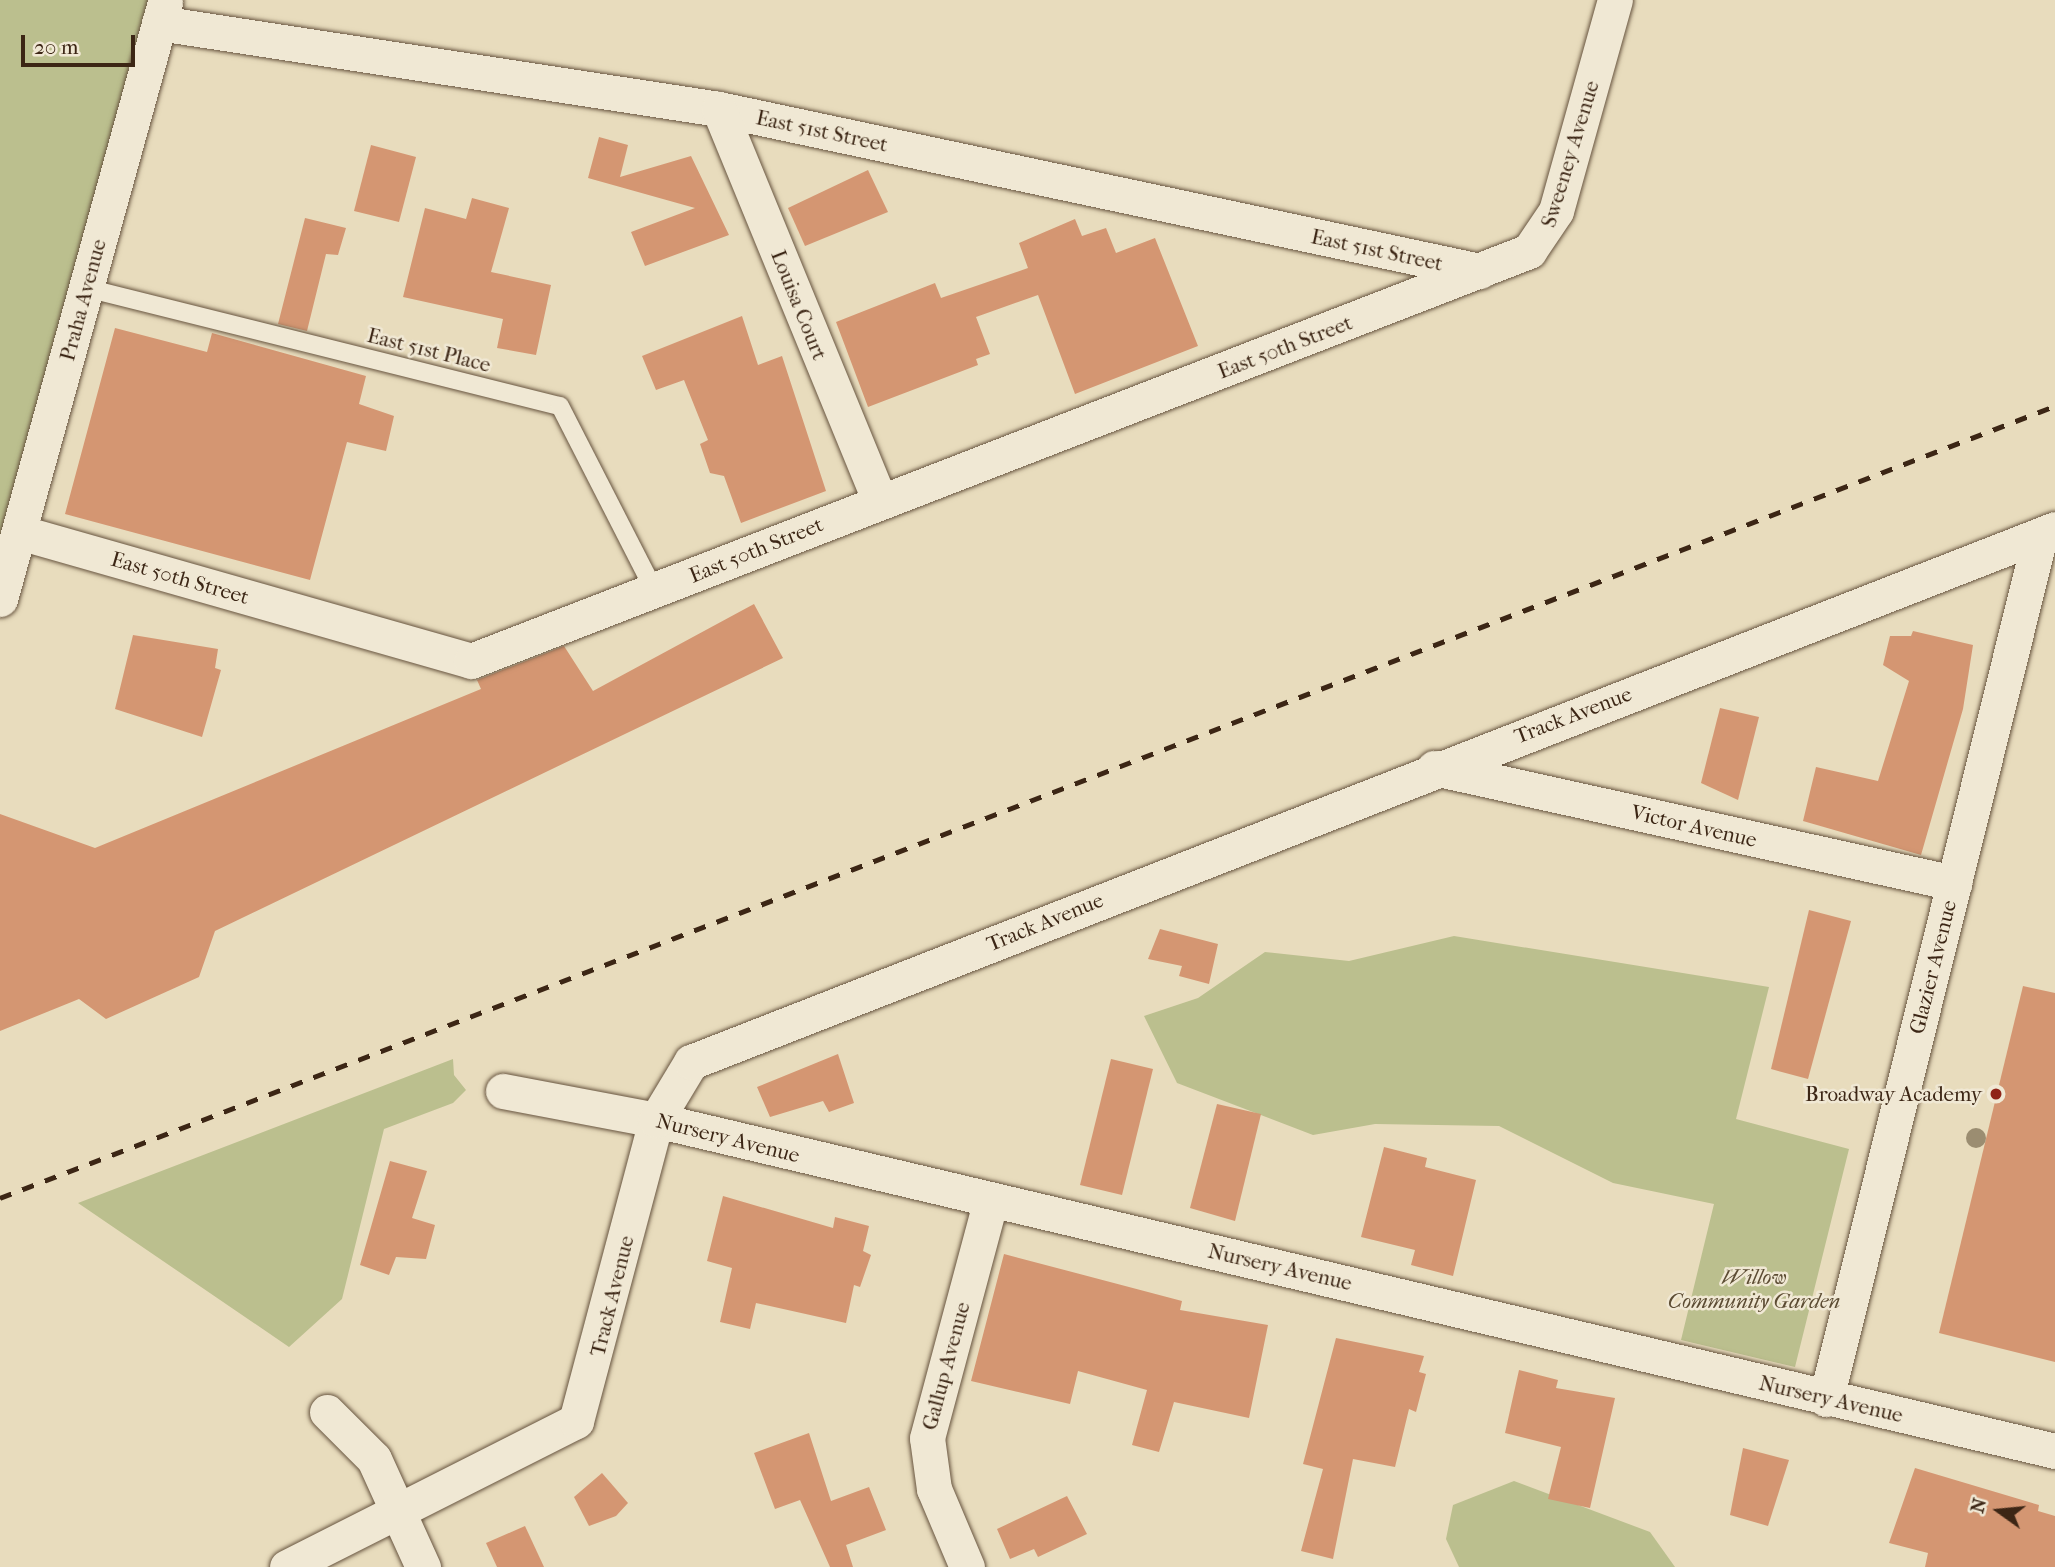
<!DOCTYPE html>
<style>
body{margin:0}
#map{position:relative;width:2055px;height:1567px;overflow:hidden;background:#e8dcbd;font-family:"IM FELL French Canon",serif}
div>[style]{position:absolute}
.green>*{inset:0;background:#bbbf8e}
.building>*{inset:0;background:#d49672}
.roads{filter:drop-shadow(0 0 2px #67543f) drop-shadow(0 0 2px #67543f)}
.service>*{height:18px;margin:-9px;padding:0 9px;transform-origin:9px;border-radius:9px;background:#f0e8d4}
.minor>*{height:35px;margin:-17.5px;padding:0 17.5px;transform-origin:17.5px;border-radius:17.5px;background:#f0e8d4}
.rail>*{height:5px;margin-top:-2.5px;transform-origin:0;background:repeating-linear-gradient(90deg,#3c2615 0 12px,transparent 0 24px)}
.trees>*{width:20px;height:20px;margin:-10px;border-radius:50%;background:#9b8d71}
.dots>*{width:19px;height:19px;translate:-50% -50%;box-sizing:border-box;border:4px solid #f0e8d4;border-radius:50%}
span{translate:-50% -50%;white-space:nowrap;text-align:center;line-height:1.15;-webkit-text-stroke:5px #f0e8d4;paint-order:stroke}
.street-label{font-size:21px;color:#3c2615}
.poi-label{font-size:21px;color:#3c2615}
.right{translate:-100% -50%;text-align:right}
.park-label{font-size:21px;color:#5c4c33;font-style:italic}
.north{position:absolute;left:1964px;top:1476px;width:70px;height:70px;-webkit-text-stroke:5px #f0e8d4;paint-order:stroke;rotate:285deg;font-size:19px;font-weight:700;line-height:28px;text-align:center;color:#3c2615}
.north::after{content:'';display:block;margin:auto;width:24px;height:32px;background:#3c2615;clip-path:polygon(50% 0,100% 100%,50% 72%,0 100%)}
.scale{position:absolute;left:21px;top:35px;width:114px;height:32px;box-sizing:border-box;border:4px solid #3c2615;border-top:0;padding-left:9px;font-size:21px;line-height:24px;white-space:nowrap;color:#3c2615;-webkit-text-stroke:5px #f0e8d4;paint-order:stroke}
</style>
<div id="map">
<div class="green">
<div style="clip-path:polygon(0 0,165px 0,0 599px)"></div>
<div style="clip-path:polygon(1454px 936px,1769px 987px,1736px 1119px,1849px 1149px,1795px 1367px,1681px 1340px,1714px 1204px,1613px 1183px,1499px 1126px,1375px 1124px,1313px 1135px,1177px 1083px,1144px 1016px,1198px 998px,1265px 952px,1349px 961px)"></div>
<div style="clip-path:polygon(453px 1059px,454px 1075px,466px 1090px,453px 1103px,384px 1129px,342px 1299px,289px 1347px,78px 1203px)"></div>
<div style="clip-path:polygon(1514px 1481px,1650px 1532px,1675px 1567px,1459px 1567px,1446px 1539px,1453px 1505px)"></div>
</div>
<div class="building">
<div style="clip-path:polygon(599px 137px,628px 145px,620px 177px,691px 156px,729px 235px,645px 266px,631px 232px,695px 208px,588px 178px)"></div>
<div style="clip-path:polygon(371px 145px,416px 157px,399px 222px,354px 211px)"></div>
<div style="clip-path:polygon(868px 170px,888px 212px,805px 246px,788px 208px)"></div>
<div style="clip-path:polygon(472px 198px,509px 208px,491px 272px,551px 285px,536px 355px,497px 348px,503px 319px,403px 297px,425px 208px,466px 219px)"></div>
<div style="clip-path:polygon(305px 218px,346px 228px,338px 255px,326px 254px,307px 331px,278px 324px)"></div>
<div style="clip-path:polygon(1075px 219px,1082px 236px,1106px 228px,1116px 253px,1155px 238px,1198px 346px,1075px 394px,1038px 295px,976px 317px,990px 354px,976px 359px,978px 365px,868px 407px,836px 322px,935px 283px,941px 298px,1028px 268px,1019px 243px)"></div>
<div style="clip-path:polygon(742px 316px,758px 365px,782px 356px,826px 491px,741px 523px,724px 476px,710px 473px,700px 444px,708px 440px,684px 380px,656px 390px,642px 356px)"></div>
<div style="clip-path:polygon(115px 328px,207px 352px,212px 333px,366px 376px,359px 404px,394px 416px,386px 451px,347px 442px,310px 580px,65px 514px)"></div>
<div style="clip-path:polygon(754px 604px,783px 658px,215px 931px,199px 977px,106px 1019px,79px 999px,0 1031px,0 814px,95px 848px,481px 689px,477px 680px,564px 646px,593px 691px)"></div>
<div style="clip-path:polygon(1913px 631px,1973px 645px,1963px 709px,1921px 855px,1803px 821px,1816px 767px,1878px 781px,1909px 681px,1883px 665px,1890px 636px,1911px 636px)"></div>
<div style="clip-path:polygon(133px 635px,218px 649px,215px 668px,221px 670px,202px 737px,115px 709px)"></div>
<div style="clip-path:polygon(1720px 708px,1759px 717px,1738px 800px,1701px 783px)"></div>
<div style="clip-path:polygon(1809px 910px,1851px 921px,1808px 1079px,1771px 1069px)"></div>
<div style="clip-path:polygon(1160px 929px,1218px 944px,1209px 984px,1179px 976px,1182px 966px,1148px 959px)"></div>
<div style="clip-path:polygon(2023px 986px,2055px 993px,2055px 1362px,1939px 1333px)"></div>
<div style="clip-path:polygon(838px 1054px,854px 1103px,829px 1112px,823px 1101px,770px 1117px,757px 1087px)"></div>
<div style="clip-path:polygon(1111px 1059px,1153px 1069px,1122px 1195px,1080px 1185px)"></div>
<div style="clip-path:polygon(1217px 1104px,1261px 1114px,1235px 1221px,1190px 1208px)"></div>
<div style="clip-path:polygon(1384px 1147px,1427px 1158px,1425px 1167px,1476px 1180px,1453px 1276px,1411px 1265px,1415px 1250px,1361px 1237px)"></div>
<div style="clip-path:polygon(390px 1161px,427px 1171px,412px 1218px,435px 1225px,426px 1259px,396px 1257px,389px 1275px,360px 1265px)"></div>
<div style="clip-path:polygon(723px 1196px,833px 1228px,835px 1217px,869px 1226px,863px 1251px,871px 1255px,860px 1287px,854px 1285px,846px 1323px,756px 1303px,750px 1329px,720px 1322px,732px 1268px,707px 1261px)"></div>
<div style="clip-path:polygon(1004px 1254px,1182px 1301px,1180px 1310px,1268px 1325px,1249px 1418px,1174px 1402px,1159px 1452px,1132px 1445px,1147px 1390px,1078px 1371px,1070px 1404px,971px 1381px)"></div>
<div style="clip-path:polygon(1336px 1338px,1424px 1356px,1419px 1372px,1426px 1374px,1416px 1412px,1409px 1409px,1395px 1467px,1353px 1459px,1333px 1559px,1301px 1551px,1323px 1469px,1303px 1464px)"></div>
<div style="clip-path:polygon(1519px 1370px,1558px 1380px,1556px 1388px,1615px 1398px,1590px 1508px,1548px 1499px,1561px 1447px,1505px 1433px)"></div>
<div style="clip-path:polygon(809px 1433px,831px 1501px,869px 1487px,886px 1530px,846px 1545px,853px 1567px,830px 1567px,800px 1500px,775px 1509px,754px 1453px)"></div>
<div style="clip-path:polygon(1743px 1448px,1789px 1460px,1768px 1526px,1730px 1515px)"></div>
<div style="clip-path:polygon(1915px 1468px,2039px 1505px,2038px 1511px,2055px 1516px,2055px 1567px,1925px 1567px,1928px 1553px,1889px 1543px)"></div>
<div style="clip-path:polygon(602px 1473px,628px 1503px,616px 1516px,589px 1526px,574px 1497px)"></div>
<div style="clip-path:polygon(1067px 1496px,1087px 1534px,1038px 1557px,1034px 1549px,1010px 1559px,997px 1529px)"></div>
<div style="clip-path:polygon(525px 1526px,544px 1567px,497px 1567px,486px 1543px)"></div>
</div>
<div class="roads">
<div class="service">
<div style="left:86px;top:288px;width:488px;rotate:14deg"></div>
<div style="left:560px;top:406px;width:207px;rotate:62.9deg"></div>
</div>
<div class="minor">
<div style="left:159px;top:23px;width:567px;rotate:8.73deg"></div>
<div style="left:719px;top:109px;width:778px;rotate:12.02deg"></div>
<div style="left:719px;top:109px;width:424px;rotate:67.7deg"></div>
<div style="left:19px;top:532px;width:470px;rotate:15.9deg"></div>
<div style="left:471px;top:661px;width:1135px;rotate:-21.18deg"></div>
<div style="left:1529px;top:251px;width:48px;rotate:-56deg"></div>
<div style="left:1556px;top:211px;width:219px;rotate:-74.4deg"></div>
<div style="left:0;top:599px;width:619px;rotate:-74.55deg"></div>
<div style="left:1434px;top:768px;width:533px;rotate:12.47deg"></div>
<div style="left:503px;top:1091px;width:156px;rotate:10.7deg"></div>
<div style="left:656px;top:1120px;width:1438px;rotate:13.31deg"></div>
<div style="left:1826px;top:1399px;width:889px;rotate:-76.07deg"></div>
<div style="left:327px;top:1412px;width:66px;rotate:45deg"></div>
<div style="left:374px;top:1459px;width:119px;rotate:65.6deg"></div>
<div style="left:287px;top:1567px;width:324px;rotate:-26.8deg"></div>
<div style="left:576px;top:1421px;width:311px;rotate:-75.1deg"></div>
<div style="left:656px;top:1120px;width:68px;rotate:-58.9deg"></div>
<div style="left:691px;top:1062px;width:1464px;rotate:-21.34deg"></div>
<div style="left:967px;top:1567px;width:85px;rotate:-112.9deg"></div>
<div style="left:934px;top:1489px;width:51px;rotate:-97.8deg"></div>
<div style="left:927px;top:1438px;width:243px;rotate:-75deg"></div>
</div>
</div>
<div class="rail">
<div style="left:0;top:1198px;width:2202px;rotate:-21.08deg"></div>
</div>
<div class="trees">
<div style="left:1976px;top:1138px"></div>
</div>
<div class="dots">
<div style="left:1996px;top:1094px;background:#8f2418"></div>
</div>
<div class="street-label">
<span style="left:822px;top:131px;rotate:12deg">East 51st Street</span>
<span style="left:1570px;top:154px;rotate:-73deg">Sweeney Avenue</span>
<span style="left:1377px;top:250px;rotate:12deg">East 51st Street</span>
<span style="left:83px;top:300px;rotate:-75deg">Praha Avenue</span>
<span style="left:799px;top:305px;rotate:68deg">Louisa Court</span>
<span style="left:1285px;top:347px;rotate:-21deg">East 50th Street</span>
<span style="left:429px;top:350px;rotate:14deg">East 51st Place</span>
<span style="left:756px;top:550px;rotate:-22deg">East 50th Street</span>
<span style="left:180px;top:578px;rotate:16deg">East 50th Street</span>
<span style="left:1573px;top:715px;rotate:-21deg">Track Avenue</span>
<span style="left:1694px;top:826px;rotate:13deg">Victor Avenue</span>
<span style="left:1045px;top:922px;rotate:-22deg">Track Avenue</span>
<span style="left:1933px;top:967px;rotate:-76deg">Glazier Avenue</span>
<span style="left:728px;top:1138px;rotate:14deg">Nursery Avenue</span>
<span style="left:1280px;top:1267px;rotate:13deg">Nursery Avenue</span>
<span style="left:612px;top:1296px;rotate:-76deg">Track Avenue</span>
<span style="left:946px;top:1366px;rotate:-75deg">Gallup Avenue</span>
<span style="left:1831px;top:1399px;rotate:13deg">Nursery Avenue</span>
</div>
<div class="poi-label">
<span class="right" style="left:1982px;top:1094px">Broadway Academy</span>
</div>
<div class="park-label">
<span style="left:1754px;top:1289px">Willow<br>Community Garden</span>
</div>
<div class="north">N</div>
<div class="scale">20 m</div>
</div>
